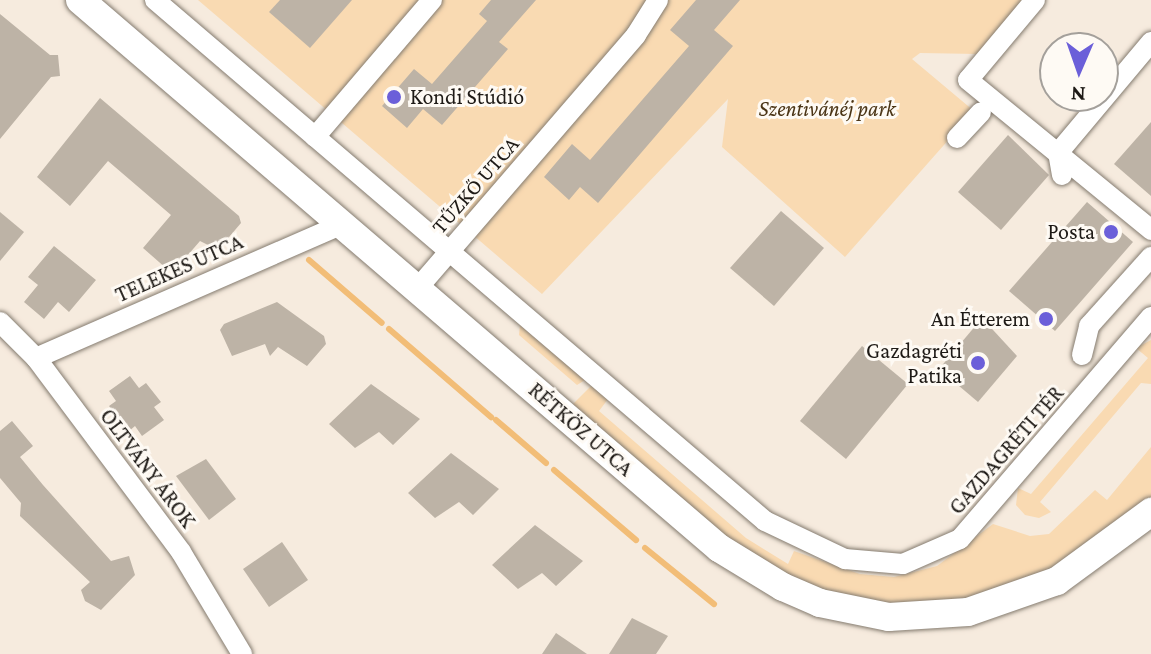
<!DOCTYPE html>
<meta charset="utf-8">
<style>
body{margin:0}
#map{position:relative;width:1151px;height:654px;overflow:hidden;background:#f6ebde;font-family:"Crimson Pro",serif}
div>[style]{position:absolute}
.green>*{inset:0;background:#f9dab2}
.stream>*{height:6px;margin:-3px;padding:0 3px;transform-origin:3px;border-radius:3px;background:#f2bd77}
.building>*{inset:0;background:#bdb3a6}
.roads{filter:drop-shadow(0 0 2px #847b6f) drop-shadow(0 0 2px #847b6f)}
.street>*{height:20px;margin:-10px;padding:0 10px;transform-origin:10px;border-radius:10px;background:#fff}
.secondary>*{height:28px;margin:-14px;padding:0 14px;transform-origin:14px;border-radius:14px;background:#fff}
.dots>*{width:22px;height:22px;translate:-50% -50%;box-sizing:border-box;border:4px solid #fefaf4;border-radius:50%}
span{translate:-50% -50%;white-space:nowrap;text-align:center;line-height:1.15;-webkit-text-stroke:6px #fefaf4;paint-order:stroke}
.poi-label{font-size:22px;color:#1e1a16}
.left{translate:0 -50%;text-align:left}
.right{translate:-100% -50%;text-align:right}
.park-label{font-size:22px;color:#4a3415;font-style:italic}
.street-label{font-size:22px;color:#1e1a16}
.north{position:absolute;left:1039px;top:32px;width:80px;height:80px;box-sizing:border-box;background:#fefaf4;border:2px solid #a4a09b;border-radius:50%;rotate:182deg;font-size:22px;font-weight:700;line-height:32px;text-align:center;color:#1e1a16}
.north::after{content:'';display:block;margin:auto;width:28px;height:36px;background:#6b5fd9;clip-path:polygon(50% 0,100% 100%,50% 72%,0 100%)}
</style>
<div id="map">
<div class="green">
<div style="clip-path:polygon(198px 0,1024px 0,978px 54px,920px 53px,912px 59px,974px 111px,845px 257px,722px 147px,728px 99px,542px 294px)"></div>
<div style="clip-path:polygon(520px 325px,585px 380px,577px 385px,519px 335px)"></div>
<div style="clip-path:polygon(1151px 340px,1151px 384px,1141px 383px,1040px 502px,1051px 512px,1039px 518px,1025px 515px,1016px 505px,1018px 488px,1031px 494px,1148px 358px,1136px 348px)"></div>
<div style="clip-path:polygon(592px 385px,608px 399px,599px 411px,746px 538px,788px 564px,794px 551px,860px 574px,894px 577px,937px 566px,993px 524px,1030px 536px,1049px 534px,1095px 490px,1107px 500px,1151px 447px,1151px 498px,1061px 565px,987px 596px,899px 606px,821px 592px,736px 547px,587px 420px,573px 404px)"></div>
</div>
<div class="stream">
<div style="left:309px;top:260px;width:96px;rotate:40.8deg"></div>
<div style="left:389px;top:329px;width:135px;rotate:40.8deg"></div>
<div style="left:496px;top:420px;width:66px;rotate:40.7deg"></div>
<div style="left:554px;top:470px;width:108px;rotate:40.5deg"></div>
<div style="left:645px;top:548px;width:89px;rotate:39.1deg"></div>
</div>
<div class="building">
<div style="clip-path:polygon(280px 0,352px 0,310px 48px,269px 12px)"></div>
<div style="clip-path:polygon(491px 0,536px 0,499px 42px,508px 49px,442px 125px,423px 109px,407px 128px,382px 106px,414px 69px,432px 84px,487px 21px,479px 14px)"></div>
<div style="clip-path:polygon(696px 0,740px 0,714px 30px,733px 46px,598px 203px,580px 187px,569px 200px,544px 177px,572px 144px,590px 160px,689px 46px,670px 30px)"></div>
<div style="clip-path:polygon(0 14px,50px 55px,58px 55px,60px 76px,51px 77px,0 139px)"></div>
<div style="clip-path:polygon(100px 98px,239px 216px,241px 223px,218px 250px,200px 241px,181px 263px,176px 258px,167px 269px,143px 248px,171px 215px,108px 161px,70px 206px,37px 177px)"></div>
<div style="clip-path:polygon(1151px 122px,1151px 196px,1114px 164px)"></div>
<div style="clip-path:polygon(1008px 135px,1049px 175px,1001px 230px,958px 192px)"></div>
<div style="clip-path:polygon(1087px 202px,1133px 242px,1055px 331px,1009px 291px)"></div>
<div style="clip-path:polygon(781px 211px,824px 248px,774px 306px,730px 268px)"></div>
<div style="clip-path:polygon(0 212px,24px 232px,0 261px)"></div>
<div style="clip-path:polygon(54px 246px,96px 280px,69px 312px,58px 302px,44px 319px,24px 302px,38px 285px,28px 277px)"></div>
<div style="clip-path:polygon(277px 302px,324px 336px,326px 344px,307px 366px,278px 347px,270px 356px,265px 344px,232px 356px,220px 330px,224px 324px)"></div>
<div style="clip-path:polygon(982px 318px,1017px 356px,978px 402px,939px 369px)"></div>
<div style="clip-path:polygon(862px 346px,908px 384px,846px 459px,800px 421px)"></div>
<div style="clip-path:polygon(130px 376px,139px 388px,146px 383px,161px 402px,154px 407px,164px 420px,142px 436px,135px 426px,128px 432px,109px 406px,116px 401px,109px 391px)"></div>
<div style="clip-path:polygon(371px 384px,420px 419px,393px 445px,379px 432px,355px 448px,329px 424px)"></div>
<div style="clip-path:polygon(12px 421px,33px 446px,20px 457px,43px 485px,111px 561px,129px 556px,135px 575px,101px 610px,85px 601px,81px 590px,90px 582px,20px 516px,21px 503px,0 478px,0 431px)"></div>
<div style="clip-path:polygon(451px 453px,499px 489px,473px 515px,459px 502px,435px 518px,408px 493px)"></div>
<div style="clip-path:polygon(206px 459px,236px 499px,209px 520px,176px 476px)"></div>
<div style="clip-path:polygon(535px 525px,583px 561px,556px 586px,542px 573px,518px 589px,492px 565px)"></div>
<div style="clip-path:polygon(282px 542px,308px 580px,269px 607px,243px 569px)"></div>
<div style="clip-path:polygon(632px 618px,668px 636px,656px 654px,609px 654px)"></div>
<div style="clip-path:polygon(556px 633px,587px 654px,542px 654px)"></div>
</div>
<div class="roads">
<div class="street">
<div style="left:155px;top:0;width:802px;rotate:40.5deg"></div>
<div style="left:765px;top:521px;width:89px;rotate:25.4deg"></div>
<div style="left:845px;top:559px;width:58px;rotate:4.9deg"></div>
<div style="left:903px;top:564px;width:62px;rotate:-23.7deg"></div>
<div style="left:960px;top:539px;width:293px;rotate:-49.3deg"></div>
<div style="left:1035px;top:0;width:104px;rotate:129.9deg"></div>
<div style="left:968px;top:80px;width:237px;rotate:39.3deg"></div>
<div style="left:315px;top:137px;width:180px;rotate:-49.5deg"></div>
<div style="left:957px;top:138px;width:35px;rotate:-47deg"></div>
<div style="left:1062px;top:175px;width:22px;rotate:-100deg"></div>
<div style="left:1058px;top:153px;width:145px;rotate:-50deg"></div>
<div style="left:417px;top:289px;width:335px;rotate:-49.2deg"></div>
<div style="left:636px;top:35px;width:41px;rotate:-57.8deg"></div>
<div style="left:0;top:322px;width:51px;rotate:45deg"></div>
<div style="left:36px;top:358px;width:242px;rotate:53.2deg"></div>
<div style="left:181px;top:552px;width:119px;rotate:59.1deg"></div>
<div style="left:1082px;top:355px;width:30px;rotate:-76deg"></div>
<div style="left:1089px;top:326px;width:93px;rotate:-48.1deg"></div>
<div style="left:36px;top:358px;width:335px;rotate:-23.6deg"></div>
</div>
<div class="secondary">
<div style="left:80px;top:0;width:842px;rotate:40.62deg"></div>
<div style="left:719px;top:548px;width:75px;rotate:31.4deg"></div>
<div style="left:783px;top:587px;width:40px;rotate:23.4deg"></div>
<div style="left:820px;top:603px;width:70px;rotate:11.5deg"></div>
<div style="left:889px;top:617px;width:79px;rotate:-3.6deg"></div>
<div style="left:968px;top:612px;width:94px;rotate:-19.2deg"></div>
<div style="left:1057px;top:581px;width:117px;rotate:-36.3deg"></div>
</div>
</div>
<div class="dots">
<div style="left:394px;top:97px;background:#6b5fd9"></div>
<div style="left:1111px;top:232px;background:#6b5fd9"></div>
<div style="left:1046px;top:319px;background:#6b5fd9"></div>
<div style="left:978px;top:363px;background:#6b5fd9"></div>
</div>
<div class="poi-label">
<span class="left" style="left:410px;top:97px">Kondi Stúdió</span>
<span class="right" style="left:1095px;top:232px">Posta</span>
<span class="right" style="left:1030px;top:319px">An Étterem</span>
<span class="right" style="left:962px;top:363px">Gazdagréti<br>Patika</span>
</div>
<div class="park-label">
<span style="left:827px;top:109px">Szentivánéj park</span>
</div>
<div class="street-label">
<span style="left:475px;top:185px;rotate:-49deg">TŰZKŐ UTCA</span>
<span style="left:179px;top:268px;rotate:-24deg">TELEKES UTCA</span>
<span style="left:581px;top:429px;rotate:41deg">RÉTKÖZ UTCA</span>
<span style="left:1006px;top:450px;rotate:-49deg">GAZDAGRÉTI TÉR</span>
<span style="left:148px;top:468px;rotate:53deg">OLTVÁNY ÁROK</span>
</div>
<div class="north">N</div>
</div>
